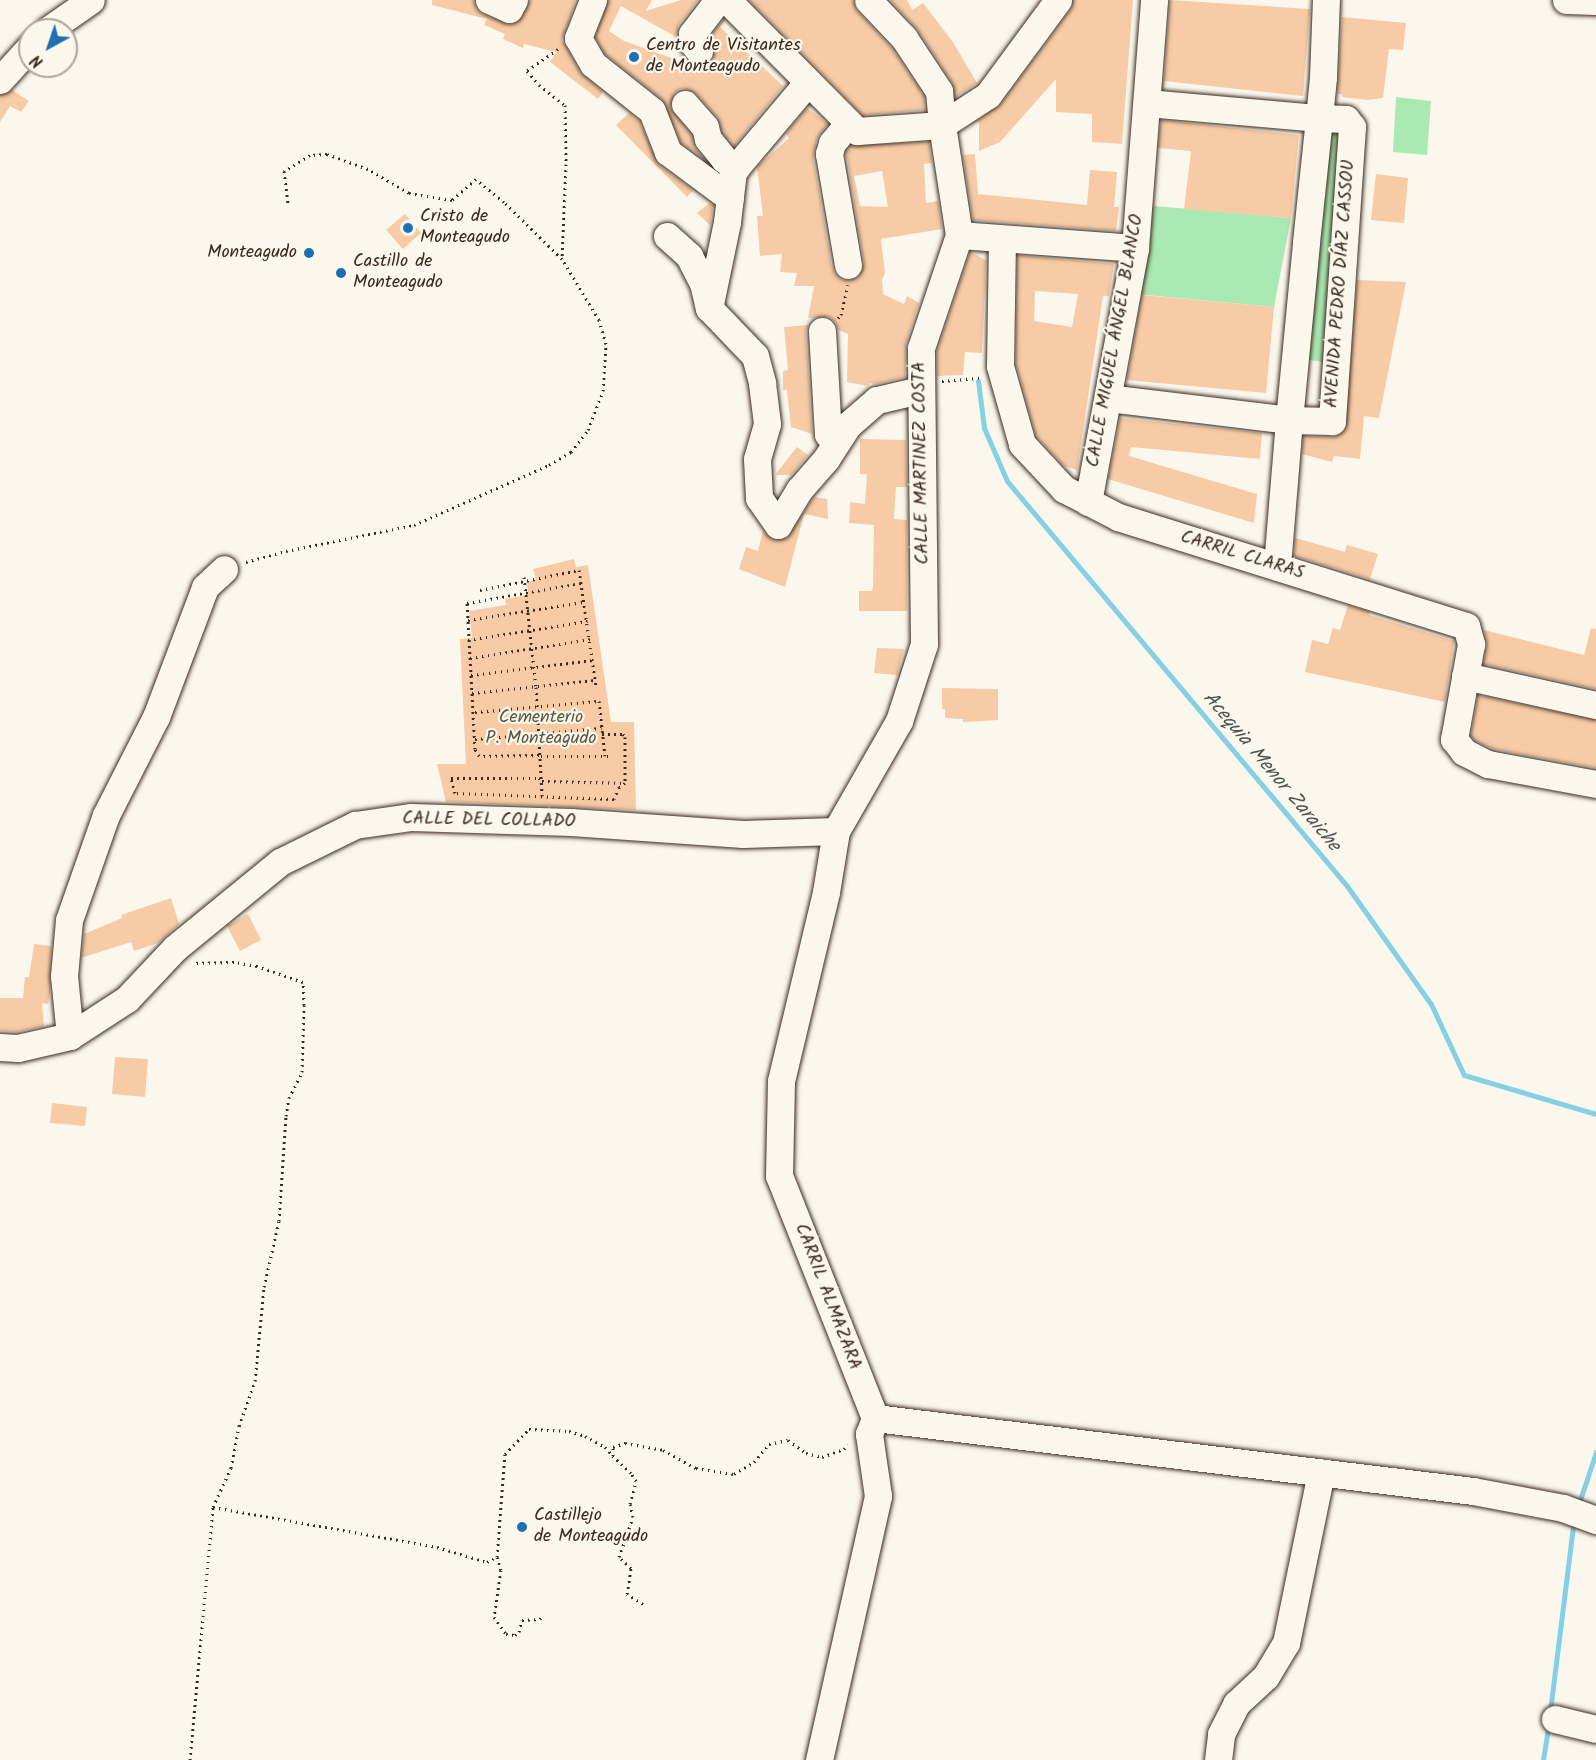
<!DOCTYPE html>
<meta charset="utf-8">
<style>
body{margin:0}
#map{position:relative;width:1596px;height:1760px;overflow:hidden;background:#fbf7ec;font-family:Kalam,sans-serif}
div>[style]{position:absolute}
.green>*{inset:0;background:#aae9b1}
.stream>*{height:5px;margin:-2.5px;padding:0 2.5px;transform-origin:2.5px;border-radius:2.5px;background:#85d0e5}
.building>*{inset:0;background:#f6cba5}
.path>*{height:3px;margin-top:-1.5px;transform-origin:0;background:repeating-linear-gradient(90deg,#3b2a1e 0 1.5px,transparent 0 6px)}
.roads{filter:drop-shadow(0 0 2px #3b2a1e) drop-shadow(0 0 2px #3b2a1e)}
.minor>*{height:27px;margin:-13.5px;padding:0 13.5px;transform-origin:13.5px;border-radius:13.5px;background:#fbf7ec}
.dots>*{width:16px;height:16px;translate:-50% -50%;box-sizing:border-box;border:3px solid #fbf7ec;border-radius:50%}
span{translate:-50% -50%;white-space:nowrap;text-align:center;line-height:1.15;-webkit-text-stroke:4.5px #fbf7ec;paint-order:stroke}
.poi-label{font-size:18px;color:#3b2a1e}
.left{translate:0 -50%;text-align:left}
.right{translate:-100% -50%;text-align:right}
.street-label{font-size:18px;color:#3b2a1e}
.park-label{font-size:18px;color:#575a43}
.water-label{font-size:20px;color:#4e5450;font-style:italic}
.north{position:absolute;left:18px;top:18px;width:60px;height:60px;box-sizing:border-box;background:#fbf7ec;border:2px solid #aea59a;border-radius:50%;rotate:220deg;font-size:16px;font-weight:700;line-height:24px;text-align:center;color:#3b2a1e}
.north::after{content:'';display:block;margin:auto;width:21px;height:27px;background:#1f6fb2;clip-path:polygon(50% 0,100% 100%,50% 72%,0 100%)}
</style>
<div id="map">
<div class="green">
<div style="clip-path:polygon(1396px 97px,1431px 101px,1427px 155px,1393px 152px)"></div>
<div style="clip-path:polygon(1325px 129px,1336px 130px,1344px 136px,1329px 363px,1303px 359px)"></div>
<div style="clip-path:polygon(1143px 205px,1291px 218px,1274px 307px,1135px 294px)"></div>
</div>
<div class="stream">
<div style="left:978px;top:381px;width:47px;rotate:82.7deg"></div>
<div style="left:984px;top:428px;width:58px;rotate:66.5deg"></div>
<div style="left:1007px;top:481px;width:529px;rotate:49.99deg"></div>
<div style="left:1347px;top:886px;width:145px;rotate:54.6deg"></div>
<div style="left:1431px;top:1004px;width:78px;rotate:65.1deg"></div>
<div style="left:1464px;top:1075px;width:138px;rotate:16.5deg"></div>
<div style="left:1579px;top:1503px;width:54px;rotate:-71.6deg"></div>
<div style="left:1550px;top:1711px;width:186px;rotate:-82.9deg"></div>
<div style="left:1543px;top:1760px;width:37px;rotate:-81deg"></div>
</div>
<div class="building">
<div style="clip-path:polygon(432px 0,474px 0,476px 9px,482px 14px,510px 25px,522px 17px,530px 0,576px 0,562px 40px,580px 72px,603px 92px,598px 99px,550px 62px,556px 52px,524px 44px,523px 48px,503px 39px,505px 34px,484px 25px,487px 19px,432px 5px)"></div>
<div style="clip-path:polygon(608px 0,652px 0,646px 11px,681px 0,698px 0,679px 24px,676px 37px,621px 6px,609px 31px,624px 41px,694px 66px,725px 73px,728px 66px,713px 58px,714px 48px,709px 38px,723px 19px,725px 21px,720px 27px,783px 86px,734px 146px,722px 132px,717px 117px,697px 94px,683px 88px,674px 93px,670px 108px,691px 134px,695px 148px,704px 159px,681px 142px,662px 99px,605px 54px,595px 37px)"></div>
<div style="clip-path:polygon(749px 0,853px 0,857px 11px,892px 48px,924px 96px,925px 110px,863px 115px)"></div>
<div style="clip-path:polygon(890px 0,907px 0,912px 10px,923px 3px,953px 42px,977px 83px,955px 97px,952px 82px,917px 29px)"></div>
<div style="clip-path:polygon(1073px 0,1133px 0,1122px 144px,1092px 142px,1092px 114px,1056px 112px,1056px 79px,1000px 142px,979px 151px,979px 122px,975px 122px,1001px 104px,1071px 9px)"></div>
<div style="clip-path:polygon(1170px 0,1310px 9px,1303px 96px,1164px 81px)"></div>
<div style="clip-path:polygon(1342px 17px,1406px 23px,1403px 50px,1389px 49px,1383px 98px,1367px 100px,1342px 97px,1342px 94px,1337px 94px)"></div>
<div style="clip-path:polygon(12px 90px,29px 101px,21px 112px,10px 106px,0 122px,0 95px)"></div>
<div style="clip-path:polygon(evenodd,807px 108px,828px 124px,817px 138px,813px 157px,832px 268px,836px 275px,843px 280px,851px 280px,858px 277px,864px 263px,846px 151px,851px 145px,929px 142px,932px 163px,924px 164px,926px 203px,938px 201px,942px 229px,881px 239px,885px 273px,882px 280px,883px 294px,904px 304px,907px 296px,919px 303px,906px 343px,905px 377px,877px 384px,869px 383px,868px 386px,847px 382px,848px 334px,838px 330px,835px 322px,829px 317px,808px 318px,814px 286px,794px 286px,797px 273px,780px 272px,782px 254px,760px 256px,757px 216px,763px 216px,757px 167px,789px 138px,786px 133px,807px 108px,882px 171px,888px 207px,860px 206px,854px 176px,882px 171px)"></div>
<div style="clip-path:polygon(629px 113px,639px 121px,658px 164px,693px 190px,687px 197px,616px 125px)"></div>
<div style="clip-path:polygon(1161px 120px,1299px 135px,1291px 218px,1184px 209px,1191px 151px,1158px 148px)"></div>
<div style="clip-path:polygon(975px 154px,978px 194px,1087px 205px,1090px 170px,1117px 172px,1114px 207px,1119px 207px,1116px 231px,973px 220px,963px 155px)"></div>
<div style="clip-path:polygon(1376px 174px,1408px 178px,1404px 223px,1371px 220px)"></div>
<div style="clip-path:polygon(710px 203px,713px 205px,710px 225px,697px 213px)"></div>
<div style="clip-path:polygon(405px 214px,421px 233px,403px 249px,386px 230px)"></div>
<div style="clip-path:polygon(970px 252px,986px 260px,982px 353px,965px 352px,963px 375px,937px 376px,937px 351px)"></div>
<div style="clip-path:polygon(evenodd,1017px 255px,1114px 264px,1109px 296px,1103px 296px,1077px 470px,1064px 466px,1036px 436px,1016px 364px,1017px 255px,1035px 291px,1078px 294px,1072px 327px,1034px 321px,1035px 291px)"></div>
<div style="clip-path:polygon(1357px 280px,1406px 282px,1379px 418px,1364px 416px,1360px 459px,1334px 456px,1332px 462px,1302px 454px,1303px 436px,1332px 437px,1345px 429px)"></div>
<div style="clip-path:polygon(1142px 295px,1274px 307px,1266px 393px,1127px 380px)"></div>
<div style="clip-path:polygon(808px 325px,806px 332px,812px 434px,791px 427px,787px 390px,783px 390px,783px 371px,788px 370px,784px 327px)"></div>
<div style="clip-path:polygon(1120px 418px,1262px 433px,1260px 459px,1131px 447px,1129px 456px,1257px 494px,1254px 523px,1108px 479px)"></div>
<div style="clip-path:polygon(860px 439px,906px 440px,907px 487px,896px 487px,894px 519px,907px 520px,907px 611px,859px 611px,859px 591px,872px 591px,873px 586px,874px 525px,849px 523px,850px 502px,865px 504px,867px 474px,860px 474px)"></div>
<div style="clip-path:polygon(797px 447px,808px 455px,791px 475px,775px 475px)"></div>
<div style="clip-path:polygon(814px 497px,827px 499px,828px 519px,804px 514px,785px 587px,739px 569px,746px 547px,758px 551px,763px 531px,772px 539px,786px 538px)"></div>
<div style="clip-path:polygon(1295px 538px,1345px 552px,1347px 545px,1378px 554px,1370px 579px,1294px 556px)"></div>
<div style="clip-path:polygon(574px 559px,576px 567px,588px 565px,611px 722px,634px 722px,636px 810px,446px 802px,437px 764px,466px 764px,460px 639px,472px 638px,469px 611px,506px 605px,505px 599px,528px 595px,527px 582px,536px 580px,533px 569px)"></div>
<div style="clip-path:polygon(1348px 605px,1370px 612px,1369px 615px,1454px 641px,1445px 702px,1305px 672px,1312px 640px,1328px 644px,1333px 628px,1340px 630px)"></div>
<div style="clip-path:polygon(1591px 628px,1596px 629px,1596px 689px,1483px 664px,1487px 646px,1484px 630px,1584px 655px)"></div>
<div style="clip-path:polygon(877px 648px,904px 649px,897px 675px,874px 673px)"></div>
<div style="clip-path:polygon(942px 688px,998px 689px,998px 720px,963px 722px,963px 719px,945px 718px,945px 709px,942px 709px)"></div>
<div style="clip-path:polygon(1478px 695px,1596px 720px,1596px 768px,1493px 749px,1474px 740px,1471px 735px)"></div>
<div style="clip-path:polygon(171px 898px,179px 924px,158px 943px,134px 951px,131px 942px,81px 958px,84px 934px,122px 918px,121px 915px)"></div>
<div style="clip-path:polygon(248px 914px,261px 940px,240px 951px,227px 926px)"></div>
<div style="clip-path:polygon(34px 944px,51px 946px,50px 993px,48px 1004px,42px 1003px,44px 1026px,17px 1032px,0 1031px,0 998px,23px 998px,25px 977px,29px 977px)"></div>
<div style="clip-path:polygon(115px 1057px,148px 1059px,145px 1097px,112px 1094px)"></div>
<div style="clip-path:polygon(52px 1103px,87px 1107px,85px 1126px,50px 1123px)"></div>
</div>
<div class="path">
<div style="left:558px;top:49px;width:38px;rotate:145deg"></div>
<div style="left:527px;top:71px;width:18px;rotate:49deg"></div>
<div style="left:539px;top:85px;width:33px;rotate:38deg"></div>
<div style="left:565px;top:105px;width:59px;rotate:89deg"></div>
<div style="left:566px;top:164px;width:95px;rotate:92.4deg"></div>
<div style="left:838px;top:318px;width:4px;rotate:-45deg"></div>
<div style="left:841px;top:315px;width:31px;rotate:-77deg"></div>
<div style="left:942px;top:381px;width:38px;rotate:-5deg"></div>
<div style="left:246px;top:562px;width:41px;rotate:-15.4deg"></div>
<div style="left:286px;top:551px;width:131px;rotate:-11.5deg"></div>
<div style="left:414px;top:525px;width:148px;rotate:-24deg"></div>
<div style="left:549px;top:465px;width:26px;rotate:-31deg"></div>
<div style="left:571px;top:452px;width:28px;rotate:-52deg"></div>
<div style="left:588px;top:430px;width:42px;rotate:-69deg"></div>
<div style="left:603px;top:391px;width:47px;rotate:-86.3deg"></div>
<div style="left:606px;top:344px;width:25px;rotate:-106deg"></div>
<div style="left:599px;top:320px;width:71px;rotate:-121.2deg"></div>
<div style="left:562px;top:259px;width:81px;rotate:-135.5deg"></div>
<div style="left:504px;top:202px;width:36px;rotate:-141deg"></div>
<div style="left:476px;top:179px;width:32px;rotate:139deg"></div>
<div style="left:452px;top:200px;width:44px;rotate:-170.8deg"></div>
<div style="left:409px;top:193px;width:48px;rotate:-149.7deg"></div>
<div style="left:368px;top:169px;width:44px;rotate:-159.9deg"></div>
<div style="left:327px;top:154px;width:17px;rotate:177deg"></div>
<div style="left:310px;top:155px;width:31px;rotate:148deg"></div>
<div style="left:284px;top:171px;width:32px;rotate:83deg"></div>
<div style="left:524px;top:577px;width:111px;rotate:83.8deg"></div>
<div style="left:536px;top:687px;width:109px;rotate:86.8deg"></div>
<div style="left:480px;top:590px;width:101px;rotate:-11.4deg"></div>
<div style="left:579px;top:570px;width:118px;rotate:81.7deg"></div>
<div style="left:468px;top:620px;width:117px;rotate:-8.8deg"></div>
<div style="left:468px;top:640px;width:121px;rotate:-9deg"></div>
<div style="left:470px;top:658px;width:122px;rotate:-8.9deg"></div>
<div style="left:471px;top:675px;width:123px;rotate:-7deg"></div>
<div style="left:472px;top:693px;width:124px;rotate:-6deg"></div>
<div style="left:475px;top:712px;width:124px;rotate:-5.1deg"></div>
<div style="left:599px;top:701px;width:55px;rotate:83.8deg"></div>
<div style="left:602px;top:734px;width:21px"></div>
<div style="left:623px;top:734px;width:4px;rotate:56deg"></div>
<div style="left:625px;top:737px;width:46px;rotate:90deg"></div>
<div style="left:625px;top:783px;width:7px;rotate:146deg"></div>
<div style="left:619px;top:787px;width:13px;rotate:113deg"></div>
<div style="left:614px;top:799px;width:159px;rotate:-177.8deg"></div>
<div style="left:455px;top:793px;width:16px;rotate:-105deg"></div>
<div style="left:451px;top:778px;width:88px"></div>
<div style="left:539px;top:778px;width:4px;rotate:45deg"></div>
<div style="left:542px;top:781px;width:83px;rotate:1.4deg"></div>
<div style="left:475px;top:739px;width:127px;rotate:-5deg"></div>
<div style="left:539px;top:755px;width:60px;rotate:179deg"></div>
<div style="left:479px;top:756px;width:8px;rotate:-120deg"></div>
<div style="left:475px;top:749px;width:146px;rotate:-93.1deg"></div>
<div style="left:467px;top:603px;width:117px;rotate:-9.9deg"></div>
<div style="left:541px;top:756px;width:67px"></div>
<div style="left:213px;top:1507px;width:228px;rotate:10.1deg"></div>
<div style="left:437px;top:1547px;width:52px;rotate:16.7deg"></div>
<div style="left:487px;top:1562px;width:11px;rotate:-27deg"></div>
<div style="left:497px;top:1557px;width:103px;rotate:-85.6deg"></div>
<div style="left:505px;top:1454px;width:35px;rotate:-46deg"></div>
<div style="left:529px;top:1429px;width:40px;rotate:2.9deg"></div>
<div style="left:569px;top:1431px;width:17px;rotate:17deg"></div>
<div style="left:585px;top:1436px;width:23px;rotate:29deg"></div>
<div style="left:605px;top:1447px;width:12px;rotate:48deg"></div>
<div style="left:497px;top:1557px;width:14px;rotate:73deg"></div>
<div style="left:501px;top:1570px;width:48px;rotate:98.5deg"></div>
<div style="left:494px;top:1617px;width:21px;rotate:55deg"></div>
<div style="left:506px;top:1634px;width:9px;rotate:6deg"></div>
<div style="left:515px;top:1635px;width:5px;rotate:-37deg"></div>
<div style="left:519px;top:1632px;width:12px;rotate:-76deg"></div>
<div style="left:522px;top:1620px;width:18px;rotate:-3deg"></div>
<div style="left:540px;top:1619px;width:5px;rotate:-53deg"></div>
<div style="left:643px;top:1604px;width:19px;rotate:-148deg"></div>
<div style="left:627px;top:1594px;width:26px;rotate:-81deg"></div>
<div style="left:631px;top:1568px;width:16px;rotate:-137deg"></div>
<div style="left:619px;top:1557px;width:42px;rotate:-70.7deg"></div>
<div style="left:633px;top:1517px;width:13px;rotate:-103deg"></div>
<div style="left:630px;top:1504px;width:24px;rotate:-75deg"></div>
<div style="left:636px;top:1481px;width:9px;rotate:-122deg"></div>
<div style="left:631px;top:1473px;width:25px;rotate:-137deg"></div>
<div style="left:613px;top:1456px;width:9px;rotate:-90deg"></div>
<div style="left:613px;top:1447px;width:13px;rotate:-18deg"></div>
<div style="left:625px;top:1443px;width:39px;rotate:10deg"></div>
<div style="left:663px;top:1450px;width:38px;rotate:29deg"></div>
<div style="left:696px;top:1468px;width:38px;rotate:9deg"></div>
<div style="left:734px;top:1474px;width:23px;rotate:-31deg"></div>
<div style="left:754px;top:1462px;width:23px;rotate:-50deg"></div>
<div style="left:769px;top:1444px;width:19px;rotate:-12deg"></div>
<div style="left:788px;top:1440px;width:22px;rotate:36deg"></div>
<div style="left:806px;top:1453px;width:16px;rotate:14deg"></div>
<div style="left:822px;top:1457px;width:23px;rotate:-20deg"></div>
<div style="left:844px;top:1449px;width:6px;rotate:-51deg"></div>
<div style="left:190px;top:1760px;width:254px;rotate:-84.8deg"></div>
<div style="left:213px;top:1507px;width:43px;rotate:-65.2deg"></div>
<div style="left:231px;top:1468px;width:43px;rotate:-79.2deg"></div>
<div style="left:239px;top:1426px;width:48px;rotate:-70.4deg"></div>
<div style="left:255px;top:1381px;width:94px;rotate:-84.5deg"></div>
<div style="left:264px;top:1287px;width:68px;rotate:-77.2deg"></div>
<div style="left:279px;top:1221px;width:105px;rotate:-86.2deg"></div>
<div style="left:286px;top:1116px;width:18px;rotate:-81deg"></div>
<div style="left:289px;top:1098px;width:29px;rotate:-63deg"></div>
<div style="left:302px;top:1072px;width:67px;rotate:-88.3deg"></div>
<div style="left:304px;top:1005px;width:23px;rotate:-92deg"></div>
<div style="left:303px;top:982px;width:49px;rotate:-160.8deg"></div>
<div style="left:257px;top:966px;width:23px;rotate:-170deg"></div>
<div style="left:234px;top:962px;width:42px;rotate:178.6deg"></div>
</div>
<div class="roads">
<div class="minor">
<div style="left:489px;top:0;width:22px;rotate:24deg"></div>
<div style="left:509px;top:9px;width:10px;rotate:-61deg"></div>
<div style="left:593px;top:0;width:41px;rotate:111.5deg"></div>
<div style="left:578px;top:38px;width:30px;rotate:60deg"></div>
<div style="left:593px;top:64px;width:75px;rotate:38.5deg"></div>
<div style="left:652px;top:111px;width:44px;rotate:68.7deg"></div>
<div style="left:668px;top:152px;width:77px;rotate:36.6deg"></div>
<div style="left:727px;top:0;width:185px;rotate:45.2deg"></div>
<div style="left:857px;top:131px;width:85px;rotate:-4deg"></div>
<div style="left:942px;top:125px;width:55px;rotate:-33.1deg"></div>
<div style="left:988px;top:95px;width:118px;rotate:-53.6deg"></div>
<div style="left:1566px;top:0;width:30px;rotate:2deg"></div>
<div style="left:48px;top:30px;width:52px;rotate:-34.9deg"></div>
<div style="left:699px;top:51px;width:11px;rotate:-128deg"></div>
<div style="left:692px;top:42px;width:8px;rotate:-90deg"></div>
<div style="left:692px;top:34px;width:43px;rotate:-52.6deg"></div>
<div style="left:0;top:80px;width:45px;rotate:-47.7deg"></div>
<div style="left:1147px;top:103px;width:173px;rotate:5deg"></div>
<div style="left:1319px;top:118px;width:27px;rotate:2deg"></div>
<div style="left:1346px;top:119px;width:10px;rotate:53deg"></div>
<div style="left:1352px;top:127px;width:295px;rotate:93.9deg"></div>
<div style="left:1332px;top:421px;width:43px;rotate:-178.7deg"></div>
<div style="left:1289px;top:420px;width:179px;rotate:-84.5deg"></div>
<div style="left:1306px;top:242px;width:125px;rotate:-84deg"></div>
<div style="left:1319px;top:118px;width:41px;rotate:-84.4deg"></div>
<div style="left:1323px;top:77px;width:77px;rotate:-87.8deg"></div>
<div style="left:685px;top:104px;width:30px;rotate:49deg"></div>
<div style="left:705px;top:127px;width:12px;rotate:76deg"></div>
<div style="left:708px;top:139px;width:26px;rotate:51deg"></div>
<div style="left:724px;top:159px;width:15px;rotate:37deg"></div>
<div style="left:959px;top:235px;width:176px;rotate:4.2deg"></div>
<div style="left:667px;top:236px;width:30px;rotate:42deg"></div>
<div style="left:689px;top:256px;width:30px;rotate:63deg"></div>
<div style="left:703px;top:283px;width:26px;rotate:77deg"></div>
<div style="left:709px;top:308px;width:66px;rotate:46.2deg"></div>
<div style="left:755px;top:356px;width:28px;rotate:75deg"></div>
<div style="left:762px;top:383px;width:41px;rotate:83deg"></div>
<div style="left:767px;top:424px;width:36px;rotate:106deg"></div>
<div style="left:757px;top:459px;width:39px;rotate:87deg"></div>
<div style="left:759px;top:498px;width:33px;rotate:55deg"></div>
<div style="left:778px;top:525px;width:41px;rotate:-59deg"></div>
<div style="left:799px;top:490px;width:41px;rotate:-48.9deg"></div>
<div style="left:826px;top:459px;width:40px;rotate:-57.1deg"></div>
<div style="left:848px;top:425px;width:38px;rotate:-41deg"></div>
<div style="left:877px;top:400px;width:44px;rotate:-13.1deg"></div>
<div style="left:1002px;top:239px;width:127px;rotate:90.9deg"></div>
<div style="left:1000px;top:366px;width:81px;rotate:74.2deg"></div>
<div style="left:1022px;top:444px;width:62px;rotate:47deg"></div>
<div style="left:1064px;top:489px;width:61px;rotate:27.4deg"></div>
<div style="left:1118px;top:517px;width:365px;rotate:17.4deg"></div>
<div style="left:1466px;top:626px;width:19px;rotate:74deg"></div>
<div style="left:1471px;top:644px;width:97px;rotate:100.1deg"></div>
<div style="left:1454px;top:739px;width:16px;rotate:52deg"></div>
<div style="left:1464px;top:752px;width:27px;rotate:27deg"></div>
<div style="left:1488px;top:764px;width:110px;rotate:10.5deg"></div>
<div style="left:848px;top:265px;width:113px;rotate:-99.7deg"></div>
<div style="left:829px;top:154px;width:11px;rotate:-75deg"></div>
<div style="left:832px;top:143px;width:26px;rotate:-50deg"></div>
<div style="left:710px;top:304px;width:84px;rotate:-78.3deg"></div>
<div style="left:727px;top:222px;width:51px;rotate:-83.3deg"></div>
<div style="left:733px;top:171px;width:115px;rotate:-49.9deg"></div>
<div style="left:822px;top:331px;width:103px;rotate:86.7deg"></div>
<div style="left:828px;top:434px;width:12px;rotate:42deg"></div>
<div style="left:1108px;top:398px;width:182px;rotate:6.9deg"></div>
<div style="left:1289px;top:420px;width:147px;rotate:94.7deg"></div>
<div style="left:1088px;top:502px;width:258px;rotate:-79.5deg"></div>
<div style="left:1135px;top:248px;width:249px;rotate:-85.6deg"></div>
<div style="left:1465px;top:676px;width:134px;rotate:12.5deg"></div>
<div style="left:70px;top:1036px;width:60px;rotate:-95.7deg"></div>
<div style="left:64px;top:976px;width:56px;rotate:-84.9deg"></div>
<div style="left:69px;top:920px;width:111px;rotate:-70.6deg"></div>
<div style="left:106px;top:815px;width:110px;rotate:-63deg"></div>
<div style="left:156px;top:717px;width:139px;rotate:-69.3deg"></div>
<div style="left:205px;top:587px;width:26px;rotate:-43deg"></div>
<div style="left:0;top:1047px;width:18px;rotate:3deg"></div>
<div style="left:18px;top:1048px;width:53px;rotate:-13deg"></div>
<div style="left:70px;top:1036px;width:68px;rotate:-33deg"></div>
<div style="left:127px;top:999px;width:70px;rotate:-46.7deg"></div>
<div style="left:175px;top:948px;width:136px;rotate:-39.3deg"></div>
<div style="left:280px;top:862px;width:84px;rotate:-26.3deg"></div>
<div style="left:355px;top:825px;width:57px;rotate:-8.1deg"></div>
<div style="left:411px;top:817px;width:160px;rotate:1.8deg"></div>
<div style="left:571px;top:822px;width:172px;rotate:4deg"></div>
<div style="left:743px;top:834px;width:93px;rotate:-1.8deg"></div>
<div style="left:875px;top:1418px;width:602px;rotate:6.96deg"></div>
<div style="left:1473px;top:1491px;width:92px;rotate:10.7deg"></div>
<div style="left:1563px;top:1508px;width:35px;rotate:20deg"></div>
<div style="left:1555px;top:1719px;width:42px;rotate:13.7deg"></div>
<div style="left:819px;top:1760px;width:271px;rotate:-77.4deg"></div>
<div style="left:878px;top:1496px;width:63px;rotate:-98.3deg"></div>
<div style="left:869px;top:1434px;width:17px;rotate:-69deg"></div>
<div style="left:875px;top:1418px;width:260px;rotate:-111.6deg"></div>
<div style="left:779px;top:1176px;width:95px;rotate:-88.8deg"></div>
<div style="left:781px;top:1081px;width:194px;rotate:-76.6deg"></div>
<div style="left:826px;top:892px;width:62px;rotate:-80.7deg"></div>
<div style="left:836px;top:831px;width:127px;rotate:-60.2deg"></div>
<div style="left:899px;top:721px;width:81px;rotate:-72deg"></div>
<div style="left:924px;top:644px;width:296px;rotate:-90.6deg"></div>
<div style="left:921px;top:348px;width:119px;rotate:-71.4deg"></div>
<div style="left:959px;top:235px;width:111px;rotate:-98.8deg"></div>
<div style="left:942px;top:125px;width:34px;rotate:-95deg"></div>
<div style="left:939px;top:91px;width:64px;rotate:-123.4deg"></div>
<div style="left:904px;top:38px;width:52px;rotate:-133.5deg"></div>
<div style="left:1218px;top:1760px;width:26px;rotate:-83deg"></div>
<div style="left:1221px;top:1734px;width:34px;rotate:-63deg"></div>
<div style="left:1236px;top:1704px;width:41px;rotate:-43deg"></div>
<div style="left:1266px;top:1676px;width:39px;rotate:-59deg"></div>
<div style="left:1286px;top:1643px;width:174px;rotate:-78.4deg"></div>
</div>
</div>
<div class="dots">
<div style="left:634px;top:57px;background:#1f6fb2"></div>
<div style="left:408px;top:228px;background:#1f6fb2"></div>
<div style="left:309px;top:253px;background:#1f6fb2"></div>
<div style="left:341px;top:273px;background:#1f6fb2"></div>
<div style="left:522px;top:1527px;background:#1f6fb2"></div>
</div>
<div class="poi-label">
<span class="left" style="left:646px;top:57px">Centro de Visitantes<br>de Monteagudo</span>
<span class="left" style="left:420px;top:228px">Cristo de<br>Monteagudo</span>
<span class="right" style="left:297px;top:253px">Monteagudo</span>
<span class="left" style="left:353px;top:273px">Castillo de<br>Monteagudo</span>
<span class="left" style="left:534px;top:1527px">Castillejo<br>de Monteagudo</span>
</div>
<div class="street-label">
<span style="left:1341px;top:284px;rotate:-86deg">AVENIDA PEDRO DÍAZ CASSOU</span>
<span style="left:1116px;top:341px;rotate:-80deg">CALLE MIGUEL ÁNGEL BLANCO</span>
<span style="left:922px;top:463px;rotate:-91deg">CALLE MARTINEZ COSTA</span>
<span style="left:1242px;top:556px;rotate:17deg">CARRIL CLARAS</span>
<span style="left:489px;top:821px;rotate:1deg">CALLE DEL COLLADO</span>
<span style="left:827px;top:1297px;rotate:69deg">CARRIL ALMAZARA</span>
</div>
<div class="park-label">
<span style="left:541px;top:729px">Cementerio<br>P. Monteagudo</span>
</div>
<div class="water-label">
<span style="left:1271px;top:772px;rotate:50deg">Acequia Menor Zaraiche</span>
</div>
<div class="north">N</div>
</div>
